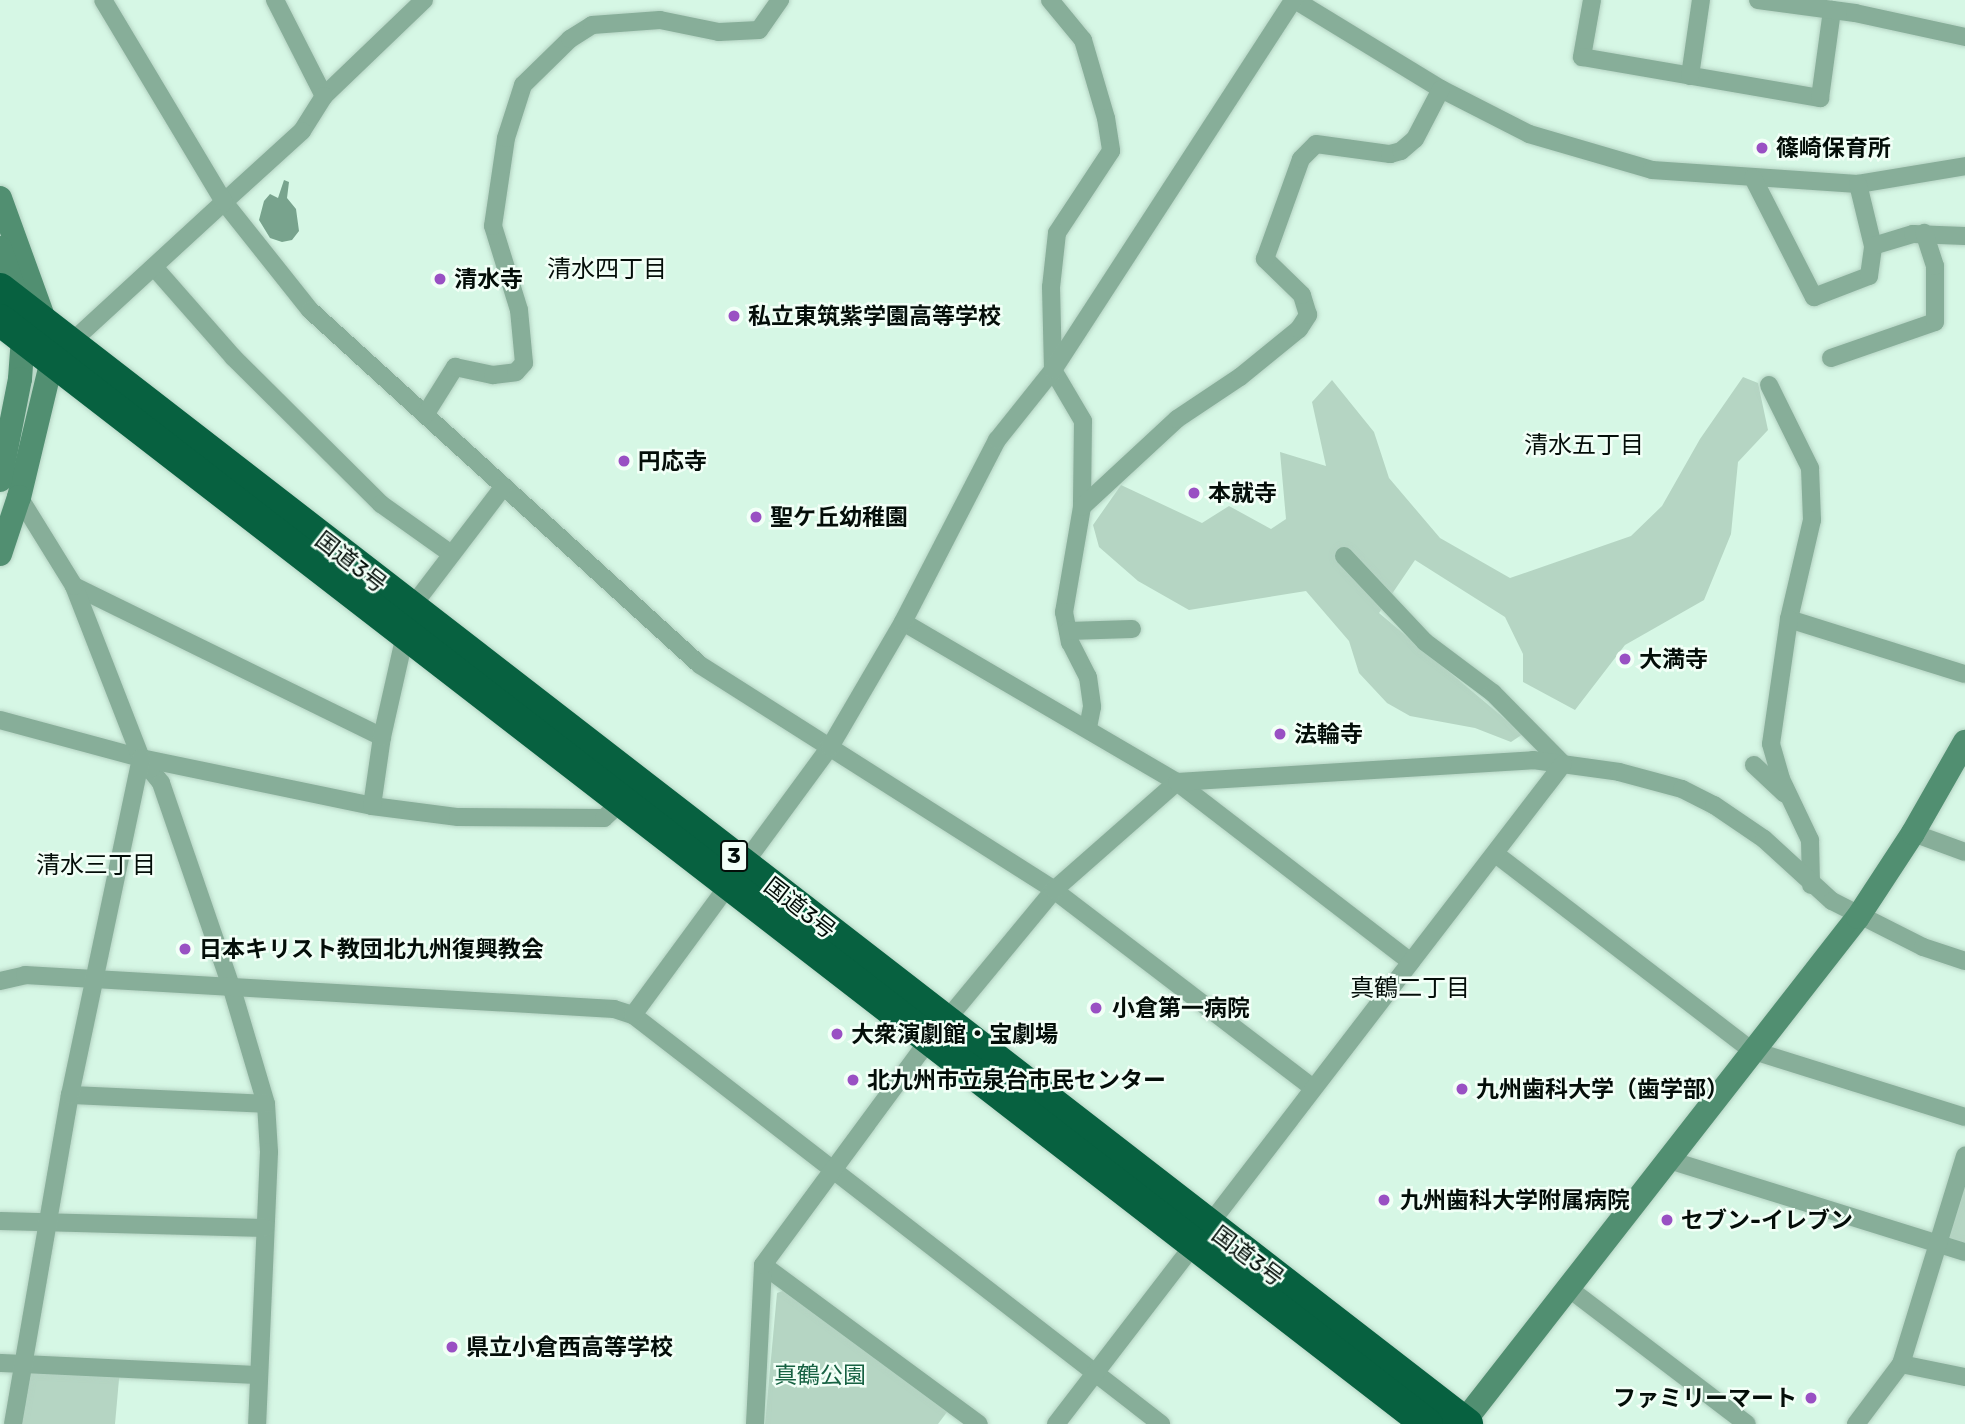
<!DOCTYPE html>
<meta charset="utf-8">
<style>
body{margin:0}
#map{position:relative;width:1965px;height:1424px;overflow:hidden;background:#d6f7e5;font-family:Rubik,"Noto Sans JP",sans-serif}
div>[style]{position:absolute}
.green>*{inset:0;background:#b5d5c3}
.water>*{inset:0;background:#78a38d}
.roads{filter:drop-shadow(0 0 2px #b4d2c2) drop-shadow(0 0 2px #b4d2c2)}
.street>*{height:18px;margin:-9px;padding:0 9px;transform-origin:9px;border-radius:9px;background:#87ae99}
.secondary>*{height:24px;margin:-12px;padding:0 12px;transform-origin:12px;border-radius:12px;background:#518f71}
.highway>*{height:32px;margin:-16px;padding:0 16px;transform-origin:16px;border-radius:16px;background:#076140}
.dots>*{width:19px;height:19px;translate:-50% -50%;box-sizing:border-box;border:4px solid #f2fff7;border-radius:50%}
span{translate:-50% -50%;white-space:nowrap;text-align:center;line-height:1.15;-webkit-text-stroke:5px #f2fff7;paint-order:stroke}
.shield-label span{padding:2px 5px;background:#f2fff7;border:2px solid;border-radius:5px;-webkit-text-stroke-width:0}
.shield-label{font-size:21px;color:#040e09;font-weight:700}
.poi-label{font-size:23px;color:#040e09;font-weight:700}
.left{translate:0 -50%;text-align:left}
.right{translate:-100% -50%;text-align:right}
.street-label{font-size:23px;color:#040e09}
.park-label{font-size:23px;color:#166142}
.neighbourhood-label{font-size:24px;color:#040e09}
</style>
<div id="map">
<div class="green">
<div style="clip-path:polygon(1743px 377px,1758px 383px,1768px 430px,1738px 462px,1731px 534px,1704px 600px,1625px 645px,1575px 710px,1523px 682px,1523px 654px,1505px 617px,1415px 560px,1379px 613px,1523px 734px,1511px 742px,1475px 728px,1410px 716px,1387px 703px,1359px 673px,1349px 641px,1306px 591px,1189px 610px,1138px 581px,1099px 547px,1093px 525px,1121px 485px,1202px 523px,1229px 506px,1271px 529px,1286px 519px,1280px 452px,1326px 466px,1312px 402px,1332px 380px,1374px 432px,1389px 478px,1440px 538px,1510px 578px,1631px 536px,1662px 506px,1700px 439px)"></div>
<div style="clip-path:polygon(1965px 1183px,1965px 1243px,1949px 1238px)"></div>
<div style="clip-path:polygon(788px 1289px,947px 1412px,938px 1424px,765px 1424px,777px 1293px)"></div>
<div style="clip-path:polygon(29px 1361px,120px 1368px,115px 1424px,17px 1424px)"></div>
</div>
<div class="water">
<div style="clip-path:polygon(284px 180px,289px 182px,287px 198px,296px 209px,299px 231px,292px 240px,282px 242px,270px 238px,259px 220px,264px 201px,270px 194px,278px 198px)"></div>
</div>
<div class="roads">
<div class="street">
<div style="left:275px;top:0;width:108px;rotate:63deg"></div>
<div style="left:424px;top:0;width:139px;rotate:136.2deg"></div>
<div style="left:324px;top:96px;width:41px;rotate:122.2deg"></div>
<div style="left:302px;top:131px;width:105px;rotate:137.7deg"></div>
<div style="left:224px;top:202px;width:138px;rotate:51.5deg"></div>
<div style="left:310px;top:310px;width:527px;rotate:42.31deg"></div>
<div style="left:700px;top:665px;width:419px;rotate:32.4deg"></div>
<div style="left:1054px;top:890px;width:326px;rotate:37.4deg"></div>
<div style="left:1050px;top:0;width:52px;rotate:50.5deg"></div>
<div style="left:1083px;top:40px;width:81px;rotate:73.6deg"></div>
<div style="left:1106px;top:118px;width:33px;rotate:81deg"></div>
<div style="left:1111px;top:151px;width:98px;rotate:123.4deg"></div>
<div style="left:1057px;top:233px;width:54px;rotate:96.3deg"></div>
<div style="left:1051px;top:287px;width:83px;rotate:88.6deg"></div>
<div style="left:1053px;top:370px;width:59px;rotate:59.5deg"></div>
<div style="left:1083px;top:421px;width:86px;rotate:90.7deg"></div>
<div style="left:1082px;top:507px;width:107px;rotate:99.7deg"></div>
<div style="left:1064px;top:612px;width:31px;rotate:79deg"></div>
<div style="left:1070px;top:642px;width:39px;rotate:63deg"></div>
<div style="left:1088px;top:677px;width:30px;rotate:82deg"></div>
<div style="left:1092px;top:707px;width:20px;rotate:101deg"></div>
<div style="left:1295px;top:0;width:171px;rotate:31.4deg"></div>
<div style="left:1441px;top:89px;width:99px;rotate:27.1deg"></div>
<div style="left:1529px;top:134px;width:128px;rotate:16.3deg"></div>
<div style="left:1652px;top:170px;width:206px;rotate:3.9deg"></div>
<div style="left:1858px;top:184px;width:109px;rotate:-9.5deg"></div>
<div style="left:1592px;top:0;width:58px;rotate:100deg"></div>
<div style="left:1582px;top:57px;width:242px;rotate:9.8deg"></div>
<div style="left:1820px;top:98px;width:89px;rotate:-82.2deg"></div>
<div style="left:1758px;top:0;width:98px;rotate:7.6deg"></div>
<div style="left:1855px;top:13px;width:113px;rotate:12.3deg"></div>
<div style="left:1690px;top:76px;width:77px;rotate:-81.8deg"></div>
<div style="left:1753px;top:178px;width:134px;rotate:62.9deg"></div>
<div style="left:1814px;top:297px;width:59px;rotate:-20.9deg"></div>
<div style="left:1869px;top:276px;width:30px;rotate:-82deg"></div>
<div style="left:1873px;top:246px;width:64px;rotate:-103.6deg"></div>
<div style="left:1873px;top:246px;width:42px;rotate:-16.7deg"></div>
<div style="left:1913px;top:234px;width:52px;rotate:2.2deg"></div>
<div style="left:154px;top:267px;width:120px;rotate:48.7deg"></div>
<div style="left:233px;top:357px;width:209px;rotate:44.8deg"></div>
<div style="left:381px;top:504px;width:85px;rotate:35.4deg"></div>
<div style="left:65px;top:348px;width:216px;rotate:-42.6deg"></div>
<div style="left:224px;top:202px;width:235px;rotate:-120.9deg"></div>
<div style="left:1831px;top:358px;width:110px;rotate:-19.1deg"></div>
<div style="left:1935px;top:322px;width:56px;rotate:-90deg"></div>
<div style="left:1935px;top:266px;width:35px;rotate:-108deg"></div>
<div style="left:1769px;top:385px;width:93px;rotate:63.7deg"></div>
<div style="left:1810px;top:468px;width:52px;rotate:87.8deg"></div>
<div style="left:1812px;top:520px;width:102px;rotate:103.1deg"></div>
<div style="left:1789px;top:619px;width:184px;rotate:17.4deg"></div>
<div style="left:425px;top:415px;width:57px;rotate:-58deg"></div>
<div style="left:455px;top:367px;width:39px;rotate:12deg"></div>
<div style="left:493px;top:375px;width:23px;rotate:-7deg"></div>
<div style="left:516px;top:372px;width:12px;rotate:-48deg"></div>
<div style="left:524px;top:363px;width:53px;rotate:-95.4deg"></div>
<div style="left:519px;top:310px;width:88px;rotate:-107.2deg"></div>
<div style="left:493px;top:226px;width:89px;rotate:-81.6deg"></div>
<div style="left:506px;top:138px;width:56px;rotate:-72.2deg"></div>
<div style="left:523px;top:85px;width:66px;rotate:-44.4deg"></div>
<div style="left:570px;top:39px;width:26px;rotate:-32deg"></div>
<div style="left:592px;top:25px;width:68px;rotate:-4.2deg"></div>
<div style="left:660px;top:20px;width:60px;rotate:11.5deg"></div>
<div style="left:719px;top:32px;width:40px;rotate:-2.9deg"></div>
<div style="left:759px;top:30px;width:37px;rotate:-55deg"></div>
<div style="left:1082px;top:507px;width:129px;rotate:-42.8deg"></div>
<div style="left:1177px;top:419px;width:76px;rotate:-33.7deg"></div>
<div style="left:1240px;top:377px;width:76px;rotate:-39.1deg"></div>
<div style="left:1299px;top:329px;width:17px;rotate:-57deg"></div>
<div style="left:1308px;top:315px;width:21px;rotate:-107deg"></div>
<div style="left:1302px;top:295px;width:52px;rotate:-135.8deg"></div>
<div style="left:1265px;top:259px;width:106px;rotate:-70.2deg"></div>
<div style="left:1301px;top:159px;width:21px;rotate:-45deg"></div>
<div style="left:1316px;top:144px;width:75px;rotate:7.7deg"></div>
<div style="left:1390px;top:154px;width:11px;rotate:-15deg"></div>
<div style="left:1401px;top:151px;width:18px;rotate:-41deg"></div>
<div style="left:1415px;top:139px;width:56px;rotate:-62.5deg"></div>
<div style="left:1344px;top:556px;width:118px;rotate:46.7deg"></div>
<div style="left:1425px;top:642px;width:85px;rotate:36.9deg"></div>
<div style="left:1493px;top:693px;width:100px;rotate:45.4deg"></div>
<div style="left:74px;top:586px;width:343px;rotate:26.1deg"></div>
<div style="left:1789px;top:619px;width:126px;rotate:98.2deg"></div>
<div style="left:1771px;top:744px;width:36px;rotate:74deg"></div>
<div style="left:1781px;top:779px;width:68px;rotate:64.6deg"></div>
<div style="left:1810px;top:840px;width:45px;rotate:88.7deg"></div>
<div style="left:903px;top:622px;width:317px;rotate:30.3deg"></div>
<div style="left:1177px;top:782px;width:295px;rotate:37.6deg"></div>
<div style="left:1068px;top:631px;width:64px;rotate:-1.8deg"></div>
<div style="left:0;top:720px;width:146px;rotate:15.1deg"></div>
<div style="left:141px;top:758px;width:185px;rotate:-111.3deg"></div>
<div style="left:74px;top:586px;width:105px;rotate:-121.7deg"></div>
<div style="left:141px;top:758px;width:32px;rotate:51deg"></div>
<div style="left:161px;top:783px;width:218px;rotate:71deg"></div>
<div style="left:232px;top:989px;width:120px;rotate:73.5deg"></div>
<div style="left:266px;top:1104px;width:48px;rotate:86.4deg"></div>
<div style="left:269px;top:1152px;width:272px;rotate:92.5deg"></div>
<div style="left:141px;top:758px;width:236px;rotate:11.7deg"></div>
<div style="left:372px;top:806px;width:87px;rotate:7.3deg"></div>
<div style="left:458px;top:817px;width:146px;rotate:0.4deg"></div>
<div style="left:604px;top:818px;width:23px;rotate:-43deg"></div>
<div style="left:1754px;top:765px;width:42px;rotate:43.1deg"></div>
<div style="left:372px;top:806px;width:70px;rotate:-81.8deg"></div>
<div style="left:382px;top:737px;width:132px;rotate:-77.3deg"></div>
<div style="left:411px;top:608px;width:153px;rotate:-52.7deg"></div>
<div style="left:1913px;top:833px;width:55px;rotate:20.1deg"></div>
<div style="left:1497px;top:855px;width:320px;rotate:37.5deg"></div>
<div style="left:1751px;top:1050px;width:224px;rotate:17.4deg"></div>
<div style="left:0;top:981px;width:26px;rotate:-13deg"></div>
<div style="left:25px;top:975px;width:590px;rotate:3.3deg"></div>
<div style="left:614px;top:1009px;width:20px;rotate:18deg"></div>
<div style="left:633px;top:1015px;width:668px;rotate:37.76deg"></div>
<div style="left:633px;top:1015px;width:333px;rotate:-53.7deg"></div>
<div style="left:830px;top:747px;width:145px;rotate:-59.7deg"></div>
<div style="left:903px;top:622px;width:205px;rotate:-62.7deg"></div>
<div style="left:997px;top:440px;width:90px;rotate:-51.3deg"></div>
<div style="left:1053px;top:370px;width:441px;rotate:-57deg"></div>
<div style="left:70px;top:1095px;width:196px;rotate:2.6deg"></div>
<div style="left:1666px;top:1159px;width:313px;rotate:17.3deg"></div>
<div style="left:0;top:1221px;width:265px;rotate:1.5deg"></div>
<div style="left:763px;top:1265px;width:268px;rotate:36.4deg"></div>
<div style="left:1567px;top:1287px;width:226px;rotate:37.3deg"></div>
<div style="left:0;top:1363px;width:258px;rotate:2.7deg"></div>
<div style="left:1901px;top:1364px;width:65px;rotate:11.5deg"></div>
<div style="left:13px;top:1424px;width:334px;rotate:-80.2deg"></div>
<div style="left:70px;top:1095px;width:344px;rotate:-78.1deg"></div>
<div style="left:755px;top:1424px;width:159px;rotate:-87.1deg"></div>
<div style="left:763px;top:1265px;width:265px;rotate:-53.6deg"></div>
<div style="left:920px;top:1052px;width:210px;rotate:-50.4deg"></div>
<div style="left:1054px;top:890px;width:164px;rotate:-41.3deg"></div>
<div style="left:1177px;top:782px;width:357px;rotate:-3.5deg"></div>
<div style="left:1533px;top:760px;width:87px;rotate:7.9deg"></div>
<div style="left:1619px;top:772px;width:65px;rotate:15.1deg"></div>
<div style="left:1682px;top:789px;width:36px;rotate:27deg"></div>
<div style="left:1714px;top:805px;width:60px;rotate:34.2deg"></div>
<div style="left:1764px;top:839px;width:92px;rotate:42.4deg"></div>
<div style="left:1832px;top:901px;width:102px;rotate:26.8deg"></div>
<div style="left:1923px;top:947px;width:44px;rotate:18.4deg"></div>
<div style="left:1056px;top:1424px;width:832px;rotate:-52.47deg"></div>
<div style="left:1856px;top:1424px;width:75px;rotate:-53.1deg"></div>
<div style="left:1901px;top:1364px;width:218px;rotate:-72.9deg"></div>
</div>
<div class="secondary">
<div style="left:0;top:198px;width:135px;rotate:70.1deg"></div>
<div style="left:46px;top:325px;width:36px;rotate:80deg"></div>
<div style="left:52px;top:360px;width:141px;rotate:103.5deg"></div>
<div style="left:19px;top:497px;width:60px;rotate:108.4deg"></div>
<div style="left:0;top:248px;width:59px;rotate:71.3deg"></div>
<div style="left:19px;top:304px;width:34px;rotate:83deg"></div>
<div style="left:23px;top:338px;width:41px;rotate:94.2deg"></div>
<div style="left:20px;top:379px;width:103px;rotate:101.2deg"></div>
<div style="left:1462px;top:1424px;width:643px;rotate:-52.01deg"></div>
<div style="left:1858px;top:917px;width:100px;rotate:-56.8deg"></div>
<div style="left:1913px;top:833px;width:105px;rotate:-60.3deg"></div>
</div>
<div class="highway">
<div style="left:0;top:289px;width:1855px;rotate:37.73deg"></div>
<div style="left:0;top:320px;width:1804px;rotate:37.73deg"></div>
</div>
</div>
<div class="dots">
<div style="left:1762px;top:148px;background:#9950c3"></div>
<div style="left:440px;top:279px;background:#9950c3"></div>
<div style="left:734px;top:316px;background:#9950c3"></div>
<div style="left:624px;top:461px;background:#9950c3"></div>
<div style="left:1194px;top:493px;background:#9950c3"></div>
<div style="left:756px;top:517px;background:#9950c3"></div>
<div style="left:1625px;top:659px;background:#9950c3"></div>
<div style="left:1280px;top:734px;background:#9950c3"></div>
<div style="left:185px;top:949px;background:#9950c3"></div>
<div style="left:1096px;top:1008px;background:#9950c3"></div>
<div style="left:837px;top:1034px;background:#9950c3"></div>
<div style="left:853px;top:1080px;background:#9950c3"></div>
<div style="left:1462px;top:1089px;background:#9950c3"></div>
<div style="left:1384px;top:1200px;background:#9950c3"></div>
<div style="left:1667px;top:1220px;background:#9950c3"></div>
<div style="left:452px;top:1347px;background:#9950c3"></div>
<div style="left:1811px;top:1398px;background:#9950c3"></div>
</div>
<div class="shield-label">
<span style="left:734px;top:856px">3</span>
</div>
<div class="poi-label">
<span class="left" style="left:1776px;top:148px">篠崎保育所</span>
<span class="left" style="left:454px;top:279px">清水寺</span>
<span class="left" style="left:748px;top:316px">私立東筑紫学園高等学校</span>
<span class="left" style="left:638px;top:461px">円応寺</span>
<span class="left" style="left:1208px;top:493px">本就寺</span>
<span class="left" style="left:770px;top:517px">聖ケ丘幼稚園</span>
<span class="left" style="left:1639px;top:659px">大満寺</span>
<span class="left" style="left:1294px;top:734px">法輪寺</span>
<span class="left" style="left:199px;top:949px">日本キリスト教団北九州復興教会</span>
<span class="left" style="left:1112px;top:1008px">小倉第一病院</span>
<span class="left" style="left:851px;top:1034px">大衆演劇館・宝劇場</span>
<span class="left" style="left:867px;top:1080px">北九州市立泉台市民センター</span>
<span class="left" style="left:1476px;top:1089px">九州歯科大学（歯学部）</span>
<span class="left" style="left:1400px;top:1200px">九州歯科大学附属病院</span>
<span class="left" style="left:1681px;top:1220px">セブン-イレブン</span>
<span class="left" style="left:466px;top:1347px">県立小倉西高等学校</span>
<span class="right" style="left:1797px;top:1398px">ファミリーマート</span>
</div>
<div class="street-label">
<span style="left:351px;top:562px;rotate:38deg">国道3号</span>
<span style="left:800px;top:908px;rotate:38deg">国道3号</span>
<span style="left:1248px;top:1256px;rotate:37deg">国道3号</span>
</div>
<div class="park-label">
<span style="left:820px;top:1375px">真鶴公園</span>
</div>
<div class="neighbourhood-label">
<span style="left:607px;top:270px">清水四丁目</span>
<span style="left:1584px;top:446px">清水五丁目</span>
<span style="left:96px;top:866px">清水三丁目</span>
<span style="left:1410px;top:989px">真鶴二丁目</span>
</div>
</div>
